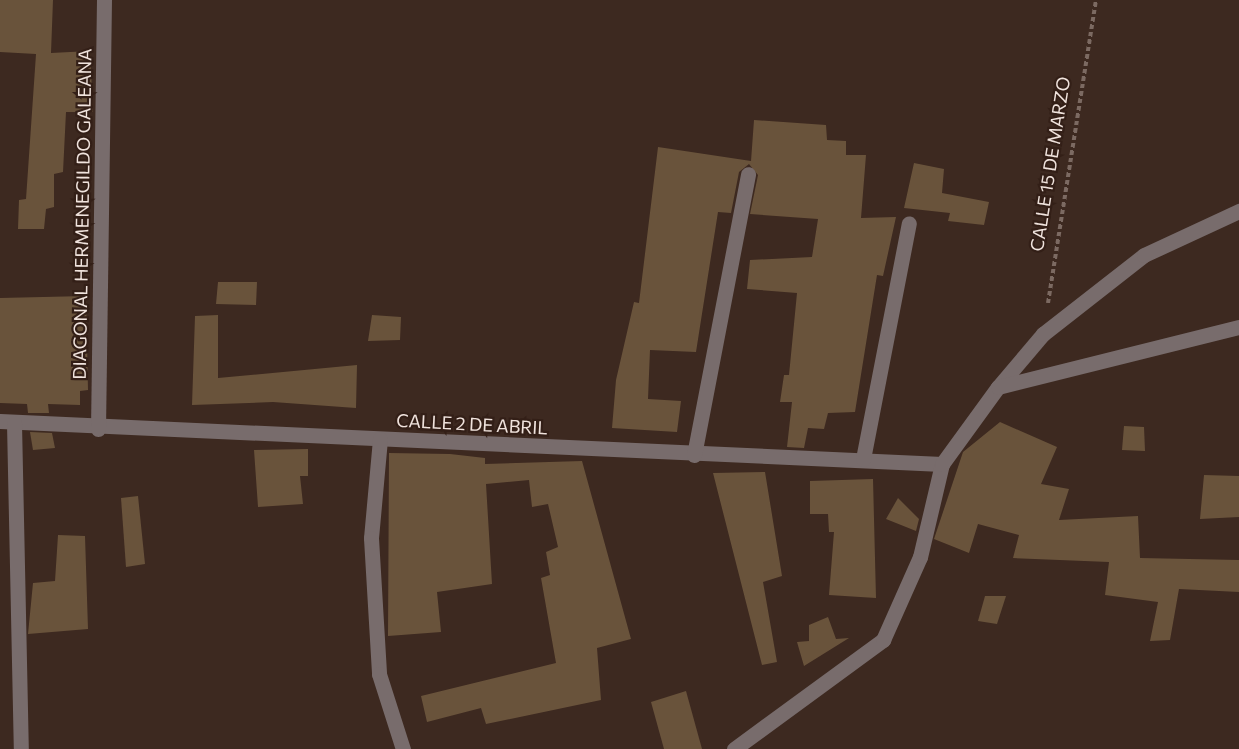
<!DOCTYPE html>
<style>
body{margin:0}
#map{position:relative;width:1239px;height:749px;overflow:hidden;background:#3d2920;font-family:Commissioner,sans-serif}
div>[style]{position:absolute}
.building>*{inset:0;background:#69533b}
.path>*{height:4px;margin-top:-2px;transform-origin:0;background:repeating-linear-gradient(90deg,#7c6a62 0 4.5px,transparent 0 7.5px)}
.minor>*{height:15px;margin:-7.5px;padding:0 7.5px;transform-origin:7.5px;border-radius:7.5px;background:#786c6c}
span{translate:-50% -50%;white-space:nowrap;text-align:center;line-height:1.15;-webkit-text-stroke:4.5px #331f17;paint-order:stroke}
.street-label{font-size:18px;color:#f0e3dd}
</style>
<div id="map">
<div class="building">
<div style="clip-path:polygon(0 0,53px 0,51px 53px,90px 51px,93px 112px,66px 112px,63px 172px,54px 174px,54px 207px,46px 209px,44px 229px,18px 229px,19px 200px,26px 199px,36px 54px,0 52px)"></div>
<div style="clip-path:polygon(754px 120px,826px 125px,827px 140px,846px 141px,846px 155px,866px 155px,861px 218px,896px 217px,883px 276px,877px 275px,855px 412px,828px 413px,824px 429px,808px 428px,804px 448px,787px 447px,792px 402px,780px 402px,784px 375px,789px 375px,797px 293px,747px 289px,750px 260px,812px 257px,818px 219px,750px 214px,758px 175px,749px 164px,739px 172px,731px 213px,718px 212px,696px 352px,650px 350px,648px 399px,681px 401px,677px 432px,612px 428px,616px 380px,634px 302px,639px 303px,658px 147px,751px 161px)"></div>
<div style="clip-path:polygon(914px 163px,944px 169px,942px 193px,989px 202px,984px 225px,948px 221px,950px 213px,904px 208px)"></div>
<div style="clip-path:polygon(218px 282px,257px 282px,256px 305px,216px 304px)"></div>
<div style="clip-path:polygon(86px 296px,88px 390px,80px 391px,80px 405px,48px 404px,49px 413px,28px 413px,27px 404px,0 403px,0 298px)"></div>
<div style="clip-path:polygon(218px 315px,218px 378px,357px 365px,356px 408px,273px 402px,192px 405px,195px 316px)"></div>
<div style="clip-path:polygon(372px 315px,401px 317px,400px 340px,368px 341px)"></div>
<div style="clip-path:polygon(1000px 422px,1057px 447px,1041px 484px,1069px 489px,1059px 520px,1138px 516px,1140px 558px,1239px 560px,1239px 592px,1179px 589px,1170px 640px,1150px 641px,1158px 602px,1105px 595px,1109px 562px,1013px 558px,1019px 535px,978px 524px,969px 553px,934px 539px,963px 452px)"></div>
<div style="clip-path:polygon(1124px 426px,1144px 427px,1145px 451px,1122px 450px)"></div>
<div style="clip-path:polygon(30px 432px,52px 433px,55px 448px,33px 450px)"></div>
<div style="clip-path:polygon(308px 449px,308px 476px,300px 476px,303px 504px,258px 507px,254px 450px)"></div>
<div style="clip-path:polygon(389px 453px,450px 454px,485px 458px,485px 464px,582px 461px,631px 639px,597px 648px,601px 700px,486px 724px,481px 708px,427px 722px,421px 696px,556px 663px,541px 578px,550px 575px,546px 552px,558px 547px,548px 504px,532px 507px,529px 480px,486px 484px,492px 584px,437px 592px,441px 632px,388px 636px)"></div>
<div style="clip-path:polygon(765px 472px,782px 576px,763px 582px,777px 662px,762px 665px,713px 473px)"></div>
<div style="clip-path:polygon(1204px 475px,1239px 476px,1239px 517px,1200px 519px)"></div>
<div style="clip-path:polygon(873px 479px,876px 598px,829px 595px,834px 532px,829px 532px,828px 514px,810px 514px,810px 481px)"></div>
<div style="clip-path:polygon(138px 496px,145px 564px,126px 567px,121px 498px)"></div>
<div style="clip-path:polygon(898px 498px,919px 519px,916px 531px,886px 519px)"></div>
<div style="clip-path:polygon(58px 535px,85px 536px,88px 629px,28px 634px,33px 583px,55px 581px)"></div>
<div style="clip-path:polygon(985px 596px,1006px 596px,997px 624px,978px 621px)"></div>
<div style="clip-path:polygon(828px 617px,836px 639px,849px 638px,804px 666px,797px 642px,809px 641px,809px 625px)"></div>
<div style="clip-path:polygon(686px 691px,702px 749px,664px 749px,651px 702px)"></div>
</div>
<div class="path">
<div style="left:1048px;top:303px;width:307px;rotate:-81deg"></div>
</div>
<div class="minor">
<div style="left:998px;top:387px;width:70px;rotate:-49.7deg"></div>
<div style="left:1043px;top:334px;width:128px;rotate:-38deg"></div>
<div style="left:1144px;top:255px;width:105px;rotate:-24.9deg"></div>
<div style="left:0;top:421px;width:943px;rotate:2.61deg"></div>
<div style="left:14px;top:423px;width:326px;rotate:88.8deg"></div>
<div style="left:98px;top:429px;width:429px;rotate:-89.2deg"></div>
<div style="left:380px;top:439px;width:99px;rotate:95.2deg"></div>
<div style="left:371px;top:538px;width:136px;rotate:86.6deg"></div>
<div style="left:379px;top:674px;width:79px;rotate:72.3deg"></div>
<div style="left:694px;top:455px;width:286px;rotate:-79.1deg"></div>
<div style="left:863px;top:459px;width:240px;rotate:-79deg"></div>
<div style="left:734px;top:749px;width:185px;rotate:-36.2deg"></div>
<div style="left:883px;top:640px;width:91px;rotate:-66deg"></div>
<div style="left:920px;top:557px;width:96px;rotate:-76.7deg"></div>
<div style="left:942px;top:464px;width:95px;rotate:-54deg"></div>
<div style="left:998px;top:387px;width:248px;rotate:-14deg"></div>
</div>
<div class="street-label">
<span style="left:1050px;top:164px;rotate:-81deg">CALLE 15 DE MARZO</span>
<span style="left:82px;top:214px;rotate:-89deg">DIAGONAL HERMENEGILDO GALEANA</span>
<span style="left:472px;top:424px;rotate:3deg">CALLE 2 DE ABRIL</span>
</div>
</div>
